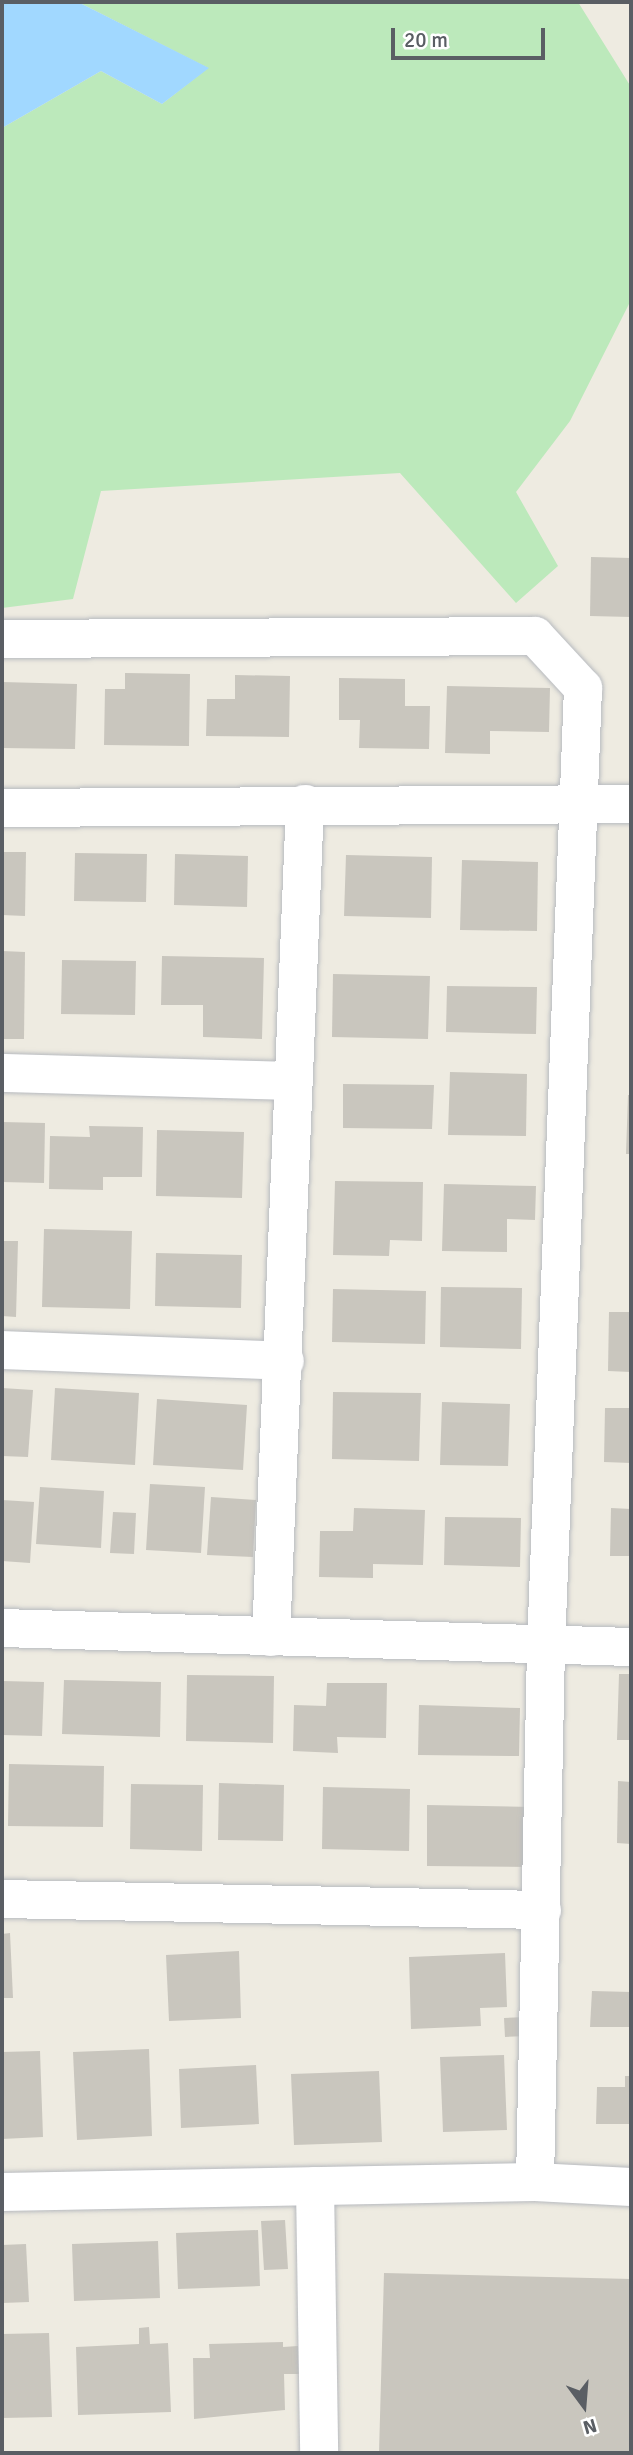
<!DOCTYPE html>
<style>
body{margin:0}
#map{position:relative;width:633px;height:2455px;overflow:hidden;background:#eeebe1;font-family:Signika,sans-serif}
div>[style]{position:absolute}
.green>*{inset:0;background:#bce9bb}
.water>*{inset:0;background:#a1d8ff}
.building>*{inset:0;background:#c9c6be}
.roads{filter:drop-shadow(0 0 2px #b7babf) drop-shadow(0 0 2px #b7babf)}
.street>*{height:38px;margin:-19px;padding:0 19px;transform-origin:19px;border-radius:19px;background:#fff}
span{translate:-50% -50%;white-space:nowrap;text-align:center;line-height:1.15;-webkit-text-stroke:6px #fff;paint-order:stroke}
.frame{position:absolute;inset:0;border:4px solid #5a5e64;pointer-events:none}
.north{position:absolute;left:549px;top:2371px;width:70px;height:70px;-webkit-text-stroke:5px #fff;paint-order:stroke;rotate:164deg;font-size:19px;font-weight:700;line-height:28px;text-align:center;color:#5a5e64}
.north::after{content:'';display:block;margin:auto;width:24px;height:32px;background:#5a5e64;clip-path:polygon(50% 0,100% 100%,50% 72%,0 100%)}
.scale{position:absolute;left:391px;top:28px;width:154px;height:32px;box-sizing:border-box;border:4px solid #5a5e64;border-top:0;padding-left:9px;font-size:21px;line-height:24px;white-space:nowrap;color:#5a5e64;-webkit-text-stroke:5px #fff;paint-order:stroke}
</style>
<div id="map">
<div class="green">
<div style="clip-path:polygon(78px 2px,578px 2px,631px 87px,631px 300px,570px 421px,516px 492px,558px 566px,516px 603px,400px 473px,101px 491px,73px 599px,2px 608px,2px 128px,101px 71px,162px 104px,208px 68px)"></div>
</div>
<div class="water">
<div style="clip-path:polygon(2px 2px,78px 2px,209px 68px,162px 104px,101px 71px,2px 128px)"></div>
</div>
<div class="building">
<div style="clip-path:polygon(591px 557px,631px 558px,631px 617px,590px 616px)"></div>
<div style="clip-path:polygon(125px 673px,190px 674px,189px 746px,104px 745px,105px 689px,125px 689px)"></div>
<div style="clip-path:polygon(235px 675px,290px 676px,289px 737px,206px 736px,207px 699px,235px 699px)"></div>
<div style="clip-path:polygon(339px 678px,405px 679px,405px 706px,430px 706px,429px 749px,359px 748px,360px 720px,339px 720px)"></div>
<div style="clip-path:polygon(2px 682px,77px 684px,75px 749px,2px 748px)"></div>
<div style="clip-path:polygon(447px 686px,550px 688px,549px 732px,490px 731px,490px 754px,445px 753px)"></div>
<div style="clip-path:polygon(2px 852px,26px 852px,25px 916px,2px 915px)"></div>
<div style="clip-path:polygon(75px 853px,147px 854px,146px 902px,74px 901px)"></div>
<div style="clip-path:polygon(175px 854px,248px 856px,247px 907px,174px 905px)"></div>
<div style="clip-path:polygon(346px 855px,432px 857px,431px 918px,344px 916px)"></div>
<div style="clip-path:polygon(462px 860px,538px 862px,537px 931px,460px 930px)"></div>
<div style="clip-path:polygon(2px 951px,25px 952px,24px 1039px,2px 1039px)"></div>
<div style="clip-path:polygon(162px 956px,264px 958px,262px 1039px,203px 1037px,203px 1005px,161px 1005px)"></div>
<div style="clip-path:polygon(62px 960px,136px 961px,135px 1015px,61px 1014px)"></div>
<div style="clip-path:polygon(333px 974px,430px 976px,428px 1039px,332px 1037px)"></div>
<div style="clip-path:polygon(447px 986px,537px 987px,536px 1034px,446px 1032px)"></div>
<div style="clip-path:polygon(450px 1072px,527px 1074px,526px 1136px,448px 1135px)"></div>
<div style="clip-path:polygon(343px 1084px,434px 1085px,432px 1129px,343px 1128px)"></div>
<div style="clip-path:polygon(628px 1095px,631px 1095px,631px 1154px,626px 1154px)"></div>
<div style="clip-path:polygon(2px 1122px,45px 1123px,44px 1183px,2px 1182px)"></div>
<div style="clip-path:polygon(89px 1126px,143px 1127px,142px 1177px,103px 1177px,103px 1190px,49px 1189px,50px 1136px,90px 1137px)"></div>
<div style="clip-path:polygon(157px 1130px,244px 1132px,242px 1198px,156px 1196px)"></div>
<div style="clip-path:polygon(335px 1181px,423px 1182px,422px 1241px,390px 1240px,389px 1256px,333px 1255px)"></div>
<div style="clip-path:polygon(444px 1184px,536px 1186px,535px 1220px,507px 1219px,507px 1252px,442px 1251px)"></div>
<div style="clip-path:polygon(44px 1229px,132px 1231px,130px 1309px,42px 1307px)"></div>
<div style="clip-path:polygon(2px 1241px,18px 1241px,16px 1317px,2px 1316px)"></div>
<div style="clip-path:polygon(156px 1253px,242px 1255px,241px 1308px,155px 1306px)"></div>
<div style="clip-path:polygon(441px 1287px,522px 1288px,521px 1349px,440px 1347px)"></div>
<div style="clip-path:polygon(333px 1289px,426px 1291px,425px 1344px,332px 1342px)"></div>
<div style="clip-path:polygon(609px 1312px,631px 1312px,631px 1372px,608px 1371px)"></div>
<div style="clip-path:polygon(2px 1388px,33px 1390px,28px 1457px,2px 1456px)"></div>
<div style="clip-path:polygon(55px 1388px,139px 1393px,135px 1465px,51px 1460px)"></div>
<div style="clip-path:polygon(333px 1392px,421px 1393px,419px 1461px,332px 1459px)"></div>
<div style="clip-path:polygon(157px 1399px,247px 1405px,243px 1470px,153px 1465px)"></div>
<div style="clip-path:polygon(442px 1402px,510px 1404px,508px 1466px,440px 1465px)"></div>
<div style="clip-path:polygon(605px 1408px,631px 1408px,631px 1463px,604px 1462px)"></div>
<div style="clip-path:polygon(150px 1484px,205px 1487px,201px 1553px,146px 1550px)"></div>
<div style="clip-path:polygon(40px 1487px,104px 1491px,101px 1548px,36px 1544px)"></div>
<div style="clip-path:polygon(211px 1497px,256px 1500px,253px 1557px,207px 1555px)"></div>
<div style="clip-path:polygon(2px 1500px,34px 1502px,30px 1563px,2px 1561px)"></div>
<div style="clip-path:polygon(354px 1508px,425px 1510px,423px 1565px,373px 1564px,373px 1578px,319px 1577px,320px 1531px,353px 1531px)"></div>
<div style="clip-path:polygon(611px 1508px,631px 1509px,631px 1556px,610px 1556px)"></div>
<div style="clip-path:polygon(113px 1512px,136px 1513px,134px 1554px,110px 1553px)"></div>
<div style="clip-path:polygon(445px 1517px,521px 1518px,520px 1567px,444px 1565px)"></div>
<div style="clip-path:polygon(619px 1674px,631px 1674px,631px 1740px,617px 1740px)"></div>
<div style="clip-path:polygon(187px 1675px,274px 1676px,273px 1743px,186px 1741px)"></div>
<div style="clip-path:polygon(64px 1680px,161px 1682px,160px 1737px,62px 1734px)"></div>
<div style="clip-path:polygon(2px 1681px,44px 1682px,42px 1736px,2px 1735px)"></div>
<div style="clip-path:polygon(327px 1683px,387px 1683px,386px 1738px,337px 1737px,338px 1753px,293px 1751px,294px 1705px,326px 1706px)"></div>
<div style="clip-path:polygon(419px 1705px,520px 1708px,519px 1756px,418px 1755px)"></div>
<div style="clip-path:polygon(9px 1764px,104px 1766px,103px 1827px,8px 1826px)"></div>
<div style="clip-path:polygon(618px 1781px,631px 1782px,631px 1844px,617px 1843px)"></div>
<div style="clip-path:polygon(219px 1783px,284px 1785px,283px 1841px,218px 1840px)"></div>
<div style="clip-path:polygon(131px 1784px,203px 1785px,202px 1851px,130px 1849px)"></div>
<div style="clip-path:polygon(323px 1787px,410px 1789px,409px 1851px,322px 1849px)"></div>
<div style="clip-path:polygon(427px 1805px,533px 1807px,532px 1867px,427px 1866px)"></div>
<div style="clip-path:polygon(10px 1933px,13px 1998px,2px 1998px,2px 1934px)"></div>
<div style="clip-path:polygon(239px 1951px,241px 2018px,169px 2021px,166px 1955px)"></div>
<div style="clip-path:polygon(505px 1953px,507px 2007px,480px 2008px,481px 2026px,411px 2029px,409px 1957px)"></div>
<div style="clip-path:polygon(592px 1991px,631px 1992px,631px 2027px,590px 2027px)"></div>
<div style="clip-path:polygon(526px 2017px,527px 2036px,505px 2037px,504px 2018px)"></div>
<div style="clip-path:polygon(149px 2049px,152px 2136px,77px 2140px,73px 2052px)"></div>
<div style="clip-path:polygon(40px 2051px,43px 2137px,2px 2139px,2px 2052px)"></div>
<div style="clip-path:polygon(504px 2055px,507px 2130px,443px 2132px,440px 2057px)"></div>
<div style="clip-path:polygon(256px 2065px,259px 2124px,181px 2128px,179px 2069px)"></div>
<div style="clip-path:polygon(379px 2071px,382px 2142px,294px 2145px,291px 2074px)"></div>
<div style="clip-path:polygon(625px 2076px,631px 2076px,631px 2124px,596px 2124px,597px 2087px,625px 2087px)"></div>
<div style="clip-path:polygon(285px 2220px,288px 2269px,264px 2270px,261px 2221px)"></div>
<div style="clip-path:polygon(258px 2230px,260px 2286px,178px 2289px,176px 2233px)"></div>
<div style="clip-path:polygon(158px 2241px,160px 2298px,74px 2301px,72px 2244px)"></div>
<div style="clip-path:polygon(26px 2244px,29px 2302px,2px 2303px,2px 2245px)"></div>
<div style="clip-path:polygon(384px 2273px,631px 2279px,631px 2453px,379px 2453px)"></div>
<div style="clip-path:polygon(149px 2327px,150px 2344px,168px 2343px,171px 2412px,78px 2415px,76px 2347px,139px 2344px,139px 2328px)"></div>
<div style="clip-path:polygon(49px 2333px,52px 2417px,2px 2418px,2px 2334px)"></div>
<div style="clip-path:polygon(283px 2342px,283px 2347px,298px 2346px,299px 2374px,284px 2374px,285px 2410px,194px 2419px,193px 2358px,210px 2358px,209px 2344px)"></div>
</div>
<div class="roads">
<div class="street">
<div style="left:2px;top:639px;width:533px;rotate:-0.32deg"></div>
<div style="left:535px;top:636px;width:71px;rotate:47.3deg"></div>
<div style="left:583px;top:688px;width:961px;rotate:92.21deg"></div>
<div style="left:546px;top:1648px;width:534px;rotate:91.18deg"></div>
<div style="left:2px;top:808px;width:629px;rotate:-0.36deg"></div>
<div style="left:2px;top:1073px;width:289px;rotate:1.6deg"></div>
<div style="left:2px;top:1350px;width:283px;rotate:2.2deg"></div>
<div style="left:2px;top:1628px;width:629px;rotate:1.73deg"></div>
<div style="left:271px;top:1637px;width:834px;rotate:-87.66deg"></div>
<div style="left:2px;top:1899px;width:540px;rotate:1.17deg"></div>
<div style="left:315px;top:2186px;width:267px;rotate:89.1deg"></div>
<div style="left:2px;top:2192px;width:533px;rotate:-1.07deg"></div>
<div style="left:535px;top:2182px;width:96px;rotate:3deg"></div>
</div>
</div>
<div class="frame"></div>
<div class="north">N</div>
<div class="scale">20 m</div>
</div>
